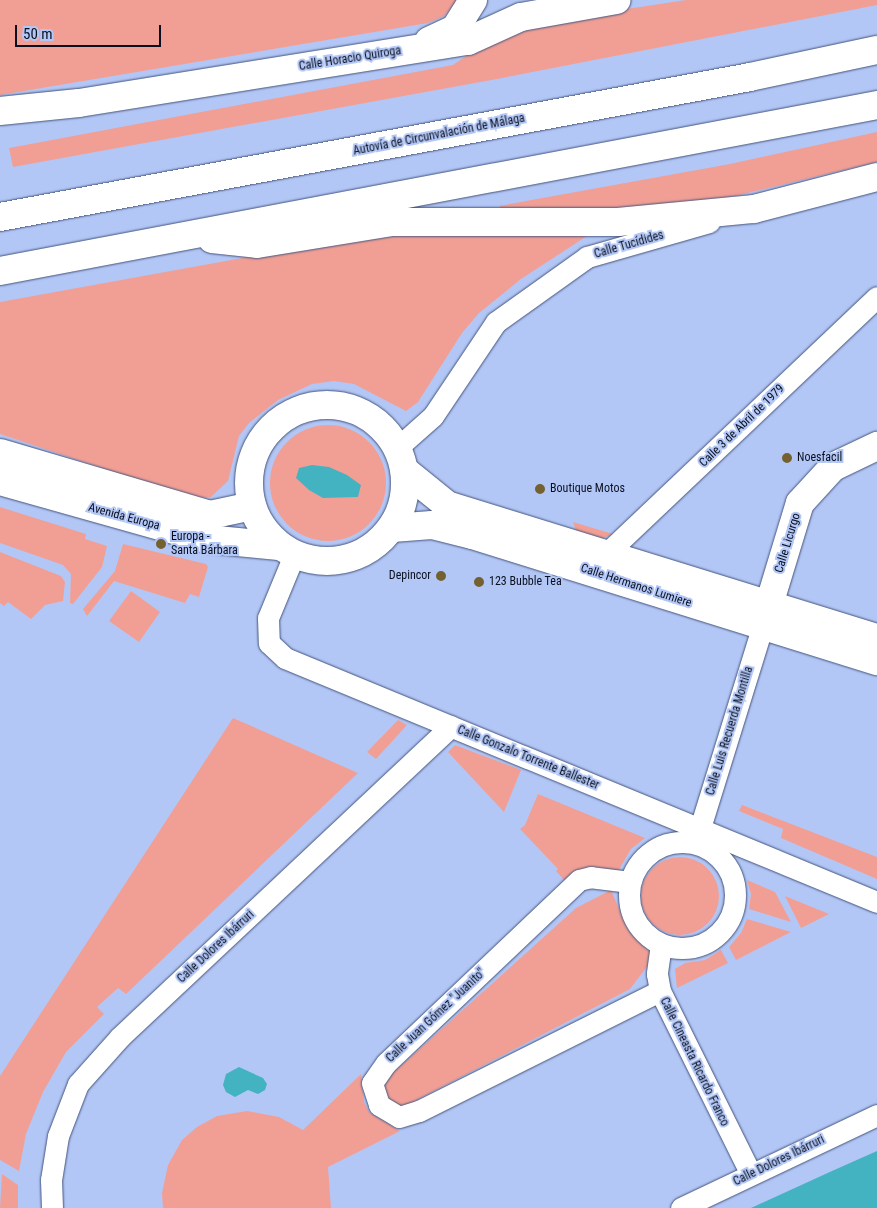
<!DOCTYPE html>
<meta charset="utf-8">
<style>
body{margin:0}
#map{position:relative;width:877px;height:1208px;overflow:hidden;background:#b3c7f6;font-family:"Roboto Condensed",sans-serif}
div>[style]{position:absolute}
.green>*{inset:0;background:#f19f95}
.round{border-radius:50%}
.water>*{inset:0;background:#43b3c1}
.roads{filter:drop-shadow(0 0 1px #44547d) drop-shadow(0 0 1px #44547d)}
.street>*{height:21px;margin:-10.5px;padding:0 10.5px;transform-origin:10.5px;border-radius:10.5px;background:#fff}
.street>.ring{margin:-10.5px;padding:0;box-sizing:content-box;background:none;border:21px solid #fff;border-radius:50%}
.secondary>*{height:28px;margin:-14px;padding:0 14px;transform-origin:14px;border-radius:14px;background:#fff}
.secondary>.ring{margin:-14px;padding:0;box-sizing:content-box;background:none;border:28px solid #fff;border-radius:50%}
.highway>*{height:28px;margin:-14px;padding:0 14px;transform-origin:14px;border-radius:14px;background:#fff}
.dots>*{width:14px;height:14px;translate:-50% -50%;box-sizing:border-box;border:2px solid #b3c7f6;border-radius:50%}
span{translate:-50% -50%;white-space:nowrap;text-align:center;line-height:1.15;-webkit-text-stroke:4px #b3c7f6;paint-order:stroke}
.street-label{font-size:12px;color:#090f1f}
.poi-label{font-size:12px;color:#090f1f}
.left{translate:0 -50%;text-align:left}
.right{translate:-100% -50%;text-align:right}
.scale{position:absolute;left:15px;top:25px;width:146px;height:22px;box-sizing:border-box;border:2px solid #090f1f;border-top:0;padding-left:6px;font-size:15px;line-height:18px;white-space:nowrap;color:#090f1f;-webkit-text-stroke:4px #b3c7f6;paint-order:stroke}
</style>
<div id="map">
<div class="green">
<div style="clip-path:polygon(0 0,458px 0,444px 16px,428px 23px,0 95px)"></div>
<div style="clip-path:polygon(686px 0,877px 0,877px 5px,497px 79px,13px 167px,9px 148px,453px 65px,488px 41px,554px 20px)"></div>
<div style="clip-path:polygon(877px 132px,877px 162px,735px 196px,637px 214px,501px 209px,499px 206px,730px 164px)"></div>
<div style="clip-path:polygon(374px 234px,587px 236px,521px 279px,479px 313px,462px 333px,418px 402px,406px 411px,354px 384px,334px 381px,312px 384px,278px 400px,249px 423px,239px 436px,228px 481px,211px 497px,192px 498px,0 434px,0 302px)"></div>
<div class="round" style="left:270px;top:425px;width:116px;height:116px"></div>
<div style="clip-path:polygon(0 507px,86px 534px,85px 539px,107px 546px,102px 567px,73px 604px,70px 603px,71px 574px,63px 565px,0 543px)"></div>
<div style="clip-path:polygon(573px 522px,613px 534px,593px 542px,578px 536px)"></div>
<div style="clip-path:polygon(123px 544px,206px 564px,208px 567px,199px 597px,190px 594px,185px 603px,114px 581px,87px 616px,83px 609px,115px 571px)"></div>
<div style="clip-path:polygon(0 552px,61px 576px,65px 582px,63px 601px,45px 605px,31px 619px,8px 602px,4px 606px,0 603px)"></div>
<div style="clip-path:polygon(131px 591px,160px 612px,139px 642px,109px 621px)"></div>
<div style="clip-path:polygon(233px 718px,358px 773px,126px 994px,118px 988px,97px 1007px,104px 1014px,66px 1052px,43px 1092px,26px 1134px,19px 1171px,0 1160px,0 1076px)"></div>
<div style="clip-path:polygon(398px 720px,407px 725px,376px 759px,367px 752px)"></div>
<div style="clip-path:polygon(455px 745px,521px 770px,504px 812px,448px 752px)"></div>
<div style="clip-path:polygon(538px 794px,645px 838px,631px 849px,617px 873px,564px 880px,556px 871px,558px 869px,520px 829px,525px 825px)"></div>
<div style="clip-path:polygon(742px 805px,877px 857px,877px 879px,781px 838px,783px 829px,739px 811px)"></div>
<div class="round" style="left:641px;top:857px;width:78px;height:78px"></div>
<div style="clip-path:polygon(747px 880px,775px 892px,791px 922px,749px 909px,751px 894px)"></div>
<div style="clip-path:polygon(611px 890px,628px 930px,650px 952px,649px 964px,630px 989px,403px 1107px,391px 1105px,382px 1093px,384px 1081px,576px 908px)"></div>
<div style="clip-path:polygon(785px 896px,829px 914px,801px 928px)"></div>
<div style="clip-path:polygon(747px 919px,791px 932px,736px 960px,729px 947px,741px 933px)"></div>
<div style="clip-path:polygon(721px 950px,728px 963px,677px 988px,675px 969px,685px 963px,705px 960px)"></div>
<div style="clip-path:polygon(361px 1074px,364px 1102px,369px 1112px,400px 1131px,328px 1167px,331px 1208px,163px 1208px,162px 1193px,168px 1165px,182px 1140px,197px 1127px,217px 1116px,247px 1111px,279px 1117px,303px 1130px)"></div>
<div style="clip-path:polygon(2px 1174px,18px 1185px,18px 1208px,0 1208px)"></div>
</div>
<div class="water">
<div style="clip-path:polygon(312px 465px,329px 467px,347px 475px,361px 485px,358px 497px,323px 498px,309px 490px,296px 478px,299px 468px)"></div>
<div style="clip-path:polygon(239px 1067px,263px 1078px,267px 1084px,265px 1090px,258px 1094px,248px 1090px,235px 1097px,226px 1092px,223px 1085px,226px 1074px)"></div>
<div style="clip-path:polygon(877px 1151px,877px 1208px,751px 1208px,832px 1171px)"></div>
</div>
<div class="roads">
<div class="street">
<div style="left:397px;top:448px;width:48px;rotate:-41.6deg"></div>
<div style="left:433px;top:416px;width:113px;rotate:-56.2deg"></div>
<div style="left:496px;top:322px;width:112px;rotate:-35.5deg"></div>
<div style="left:587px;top:257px;width:127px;rotate:-16deg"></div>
<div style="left:606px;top:554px;width:373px;rotate:-43.5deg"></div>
<div style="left:294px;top:555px;width:68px;rotate:112.4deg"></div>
<div style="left:268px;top:618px;width:25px;rotate:88deg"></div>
<div style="left:269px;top:643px;width:22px;rotate:43deg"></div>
<div style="left:285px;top:658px;width:640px;rotate:22.4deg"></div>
<div style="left:699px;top:841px;width:13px;rotate:-86deg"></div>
<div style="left:700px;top:828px;width:220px;rotate:-72.8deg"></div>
<div class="ring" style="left:629px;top:842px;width:85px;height:85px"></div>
<div style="left:630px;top:882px;width:39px;rotate:-173deg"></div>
<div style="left:591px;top:877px;width:12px;rotate:166deg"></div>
<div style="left:579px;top:880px;width:266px;rotate:136.5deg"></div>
<div style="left:386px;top:1063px;width:24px;rotate:125deg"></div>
<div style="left:372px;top:1083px;width:23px;rotate:72deg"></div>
<div style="left:379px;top:1105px;width:23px;rotate:31deg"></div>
<div style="left:399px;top:1117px;width:21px;rotate:-17deg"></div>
<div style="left:419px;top:1111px;width:269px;rotate:-26.5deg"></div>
<div style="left:661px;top:944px;width:30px;rotate:98deg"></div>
<div style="left:657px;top:974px;width:17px;rotate:80deg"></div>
<div style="left:660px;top:991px;width:204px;rotate:63.6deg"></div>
<div style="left:52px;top:1208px;width:28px;rotate:-92deg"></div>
<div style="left:51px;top:1180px;width:45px;rotate:-81deg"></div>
<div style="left:58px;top:1136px;width:56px;rotate:-69deg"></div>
<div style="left:78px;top:1084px;width:63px;rotate:-48.2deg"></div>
<div style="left:120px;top:1037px;width:454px;rotate:-43.2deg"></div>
<div style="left:681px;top:1208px;width:217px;rotate:-25.4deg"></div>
</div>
<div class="secondary">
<div style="left:429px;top:41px;width:29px;rotate:-25deg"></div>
<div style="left:455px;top:29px;width:34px;rotate:-58deg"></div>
<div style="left:0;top:111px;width:79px;rotate:-5.8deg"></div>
<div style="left:79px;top:103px;width:394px;rotate:-9.1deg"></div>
<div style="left:468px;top:41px;width:58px;rotate:-24.4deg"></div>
<div style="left:521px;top:17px;width:97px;rotate:-10.1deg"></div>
<div style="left:754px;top:209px;width:127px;rotate:-14.6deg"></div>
<div class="ring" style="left:249px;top:405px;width:128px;height:128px"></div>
<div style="left:0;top:453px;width:219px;rotate:16.4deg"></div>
<div style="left:210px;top:515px;width:43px;rotate:-12.1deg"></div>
<div style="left:405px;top:471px;width:54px;rotate:39deg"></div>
<div style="left:447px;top:505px;width:450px;rotate:17.2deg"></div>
<div style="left:0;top:481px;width:215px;rotate:15.7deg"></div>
<div style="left:207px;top:539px;width:72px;rotate:5.6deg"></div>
<div style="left:392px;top:528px;width:40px;rotate:-4.3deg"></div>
<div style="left:432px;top:525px;width:41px;rotate:14deg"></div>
<div style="left:472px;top:535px;width:424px;rotate:17.3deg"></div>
<div style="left:765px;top:618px;width:120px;rotate:-73.1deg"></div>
<div style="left:800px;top:503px;width:49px;rotate:-47.5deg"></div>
<div style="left:833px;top:467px;width:49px;rotate:-25.5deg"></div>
</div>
<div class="highway">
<div style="left:0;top:217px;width:763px;rotate:-10.57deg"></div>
<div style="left:750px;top:77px;width:130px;rotate:-12deg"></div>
<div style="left:212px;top:239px;width:45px;rotate:6.3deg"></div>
<div style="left:257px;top:244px;width:137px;rotate:-9.3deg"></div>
<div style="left:392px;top:222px;width:226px"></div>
<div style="left:618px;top:222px;width:137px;rotate:-5.5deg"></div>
<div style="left:0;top:271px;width:893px;rotate:-10.72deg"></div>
</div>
</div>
<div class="dots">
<div style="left:787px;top:458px;background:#756130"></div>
<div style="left:540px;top:489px;background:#756130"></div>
<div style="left:161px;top:544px;background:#756130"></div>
<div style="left:441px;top:576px;background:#756130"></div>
<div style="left:479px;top:582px;background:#756130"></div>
</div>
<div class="street-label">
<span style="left:350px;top:59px;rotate:-9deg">Calle Horacio Quiroga</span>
<span style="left:439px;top:135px;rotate:-11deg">Autovía de Circunvalación de Málaga</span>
<span style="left:629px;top:245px;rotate:-16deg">Calle Tucídides</span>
<span style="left:742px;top:426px;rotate:-44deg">Calle 3 de Abril de 1979</span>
<span style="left:124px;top:517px;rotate:15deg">Avenida Europa</span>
<span style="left:788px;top:543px;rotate:-73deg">Calle Licurgo</span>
<span style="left:636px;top:586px;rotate:18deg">Calle Hermanos Lumiere</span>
<span style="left:730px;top:731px;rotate:-73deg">Calle Luis Recuerda Montilla</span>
<span style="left:528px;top:758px;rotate:22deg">Calle Gonzalo Torrente Ballester</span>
<span style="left:216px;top:947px;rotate:-43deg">Calle Dolores Ibárruri</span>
<span style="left:436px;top:1016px;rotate:-43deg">Calle Juan Gómez "Juanito"</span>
<span style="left:694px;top:1062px;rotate:64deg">Calle Cineasta Ricardo Franco</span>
<span style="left:779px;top:1161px;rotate:-26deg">Calle Dolores Ibárruri</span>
</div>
<div class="poi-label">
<span class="left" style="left:797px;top:458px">Noesfacil</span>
<span class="left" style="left:550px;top:489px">Boutique Motos</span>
<span class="left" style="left:171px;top:544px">Europa -<br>Santa Bárbara</span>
<span class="right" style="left:431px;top:576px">Depincor</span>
<span class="left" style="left:489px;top:582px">123 Bubble Tea</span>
</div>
<div class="scale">50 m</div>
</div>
